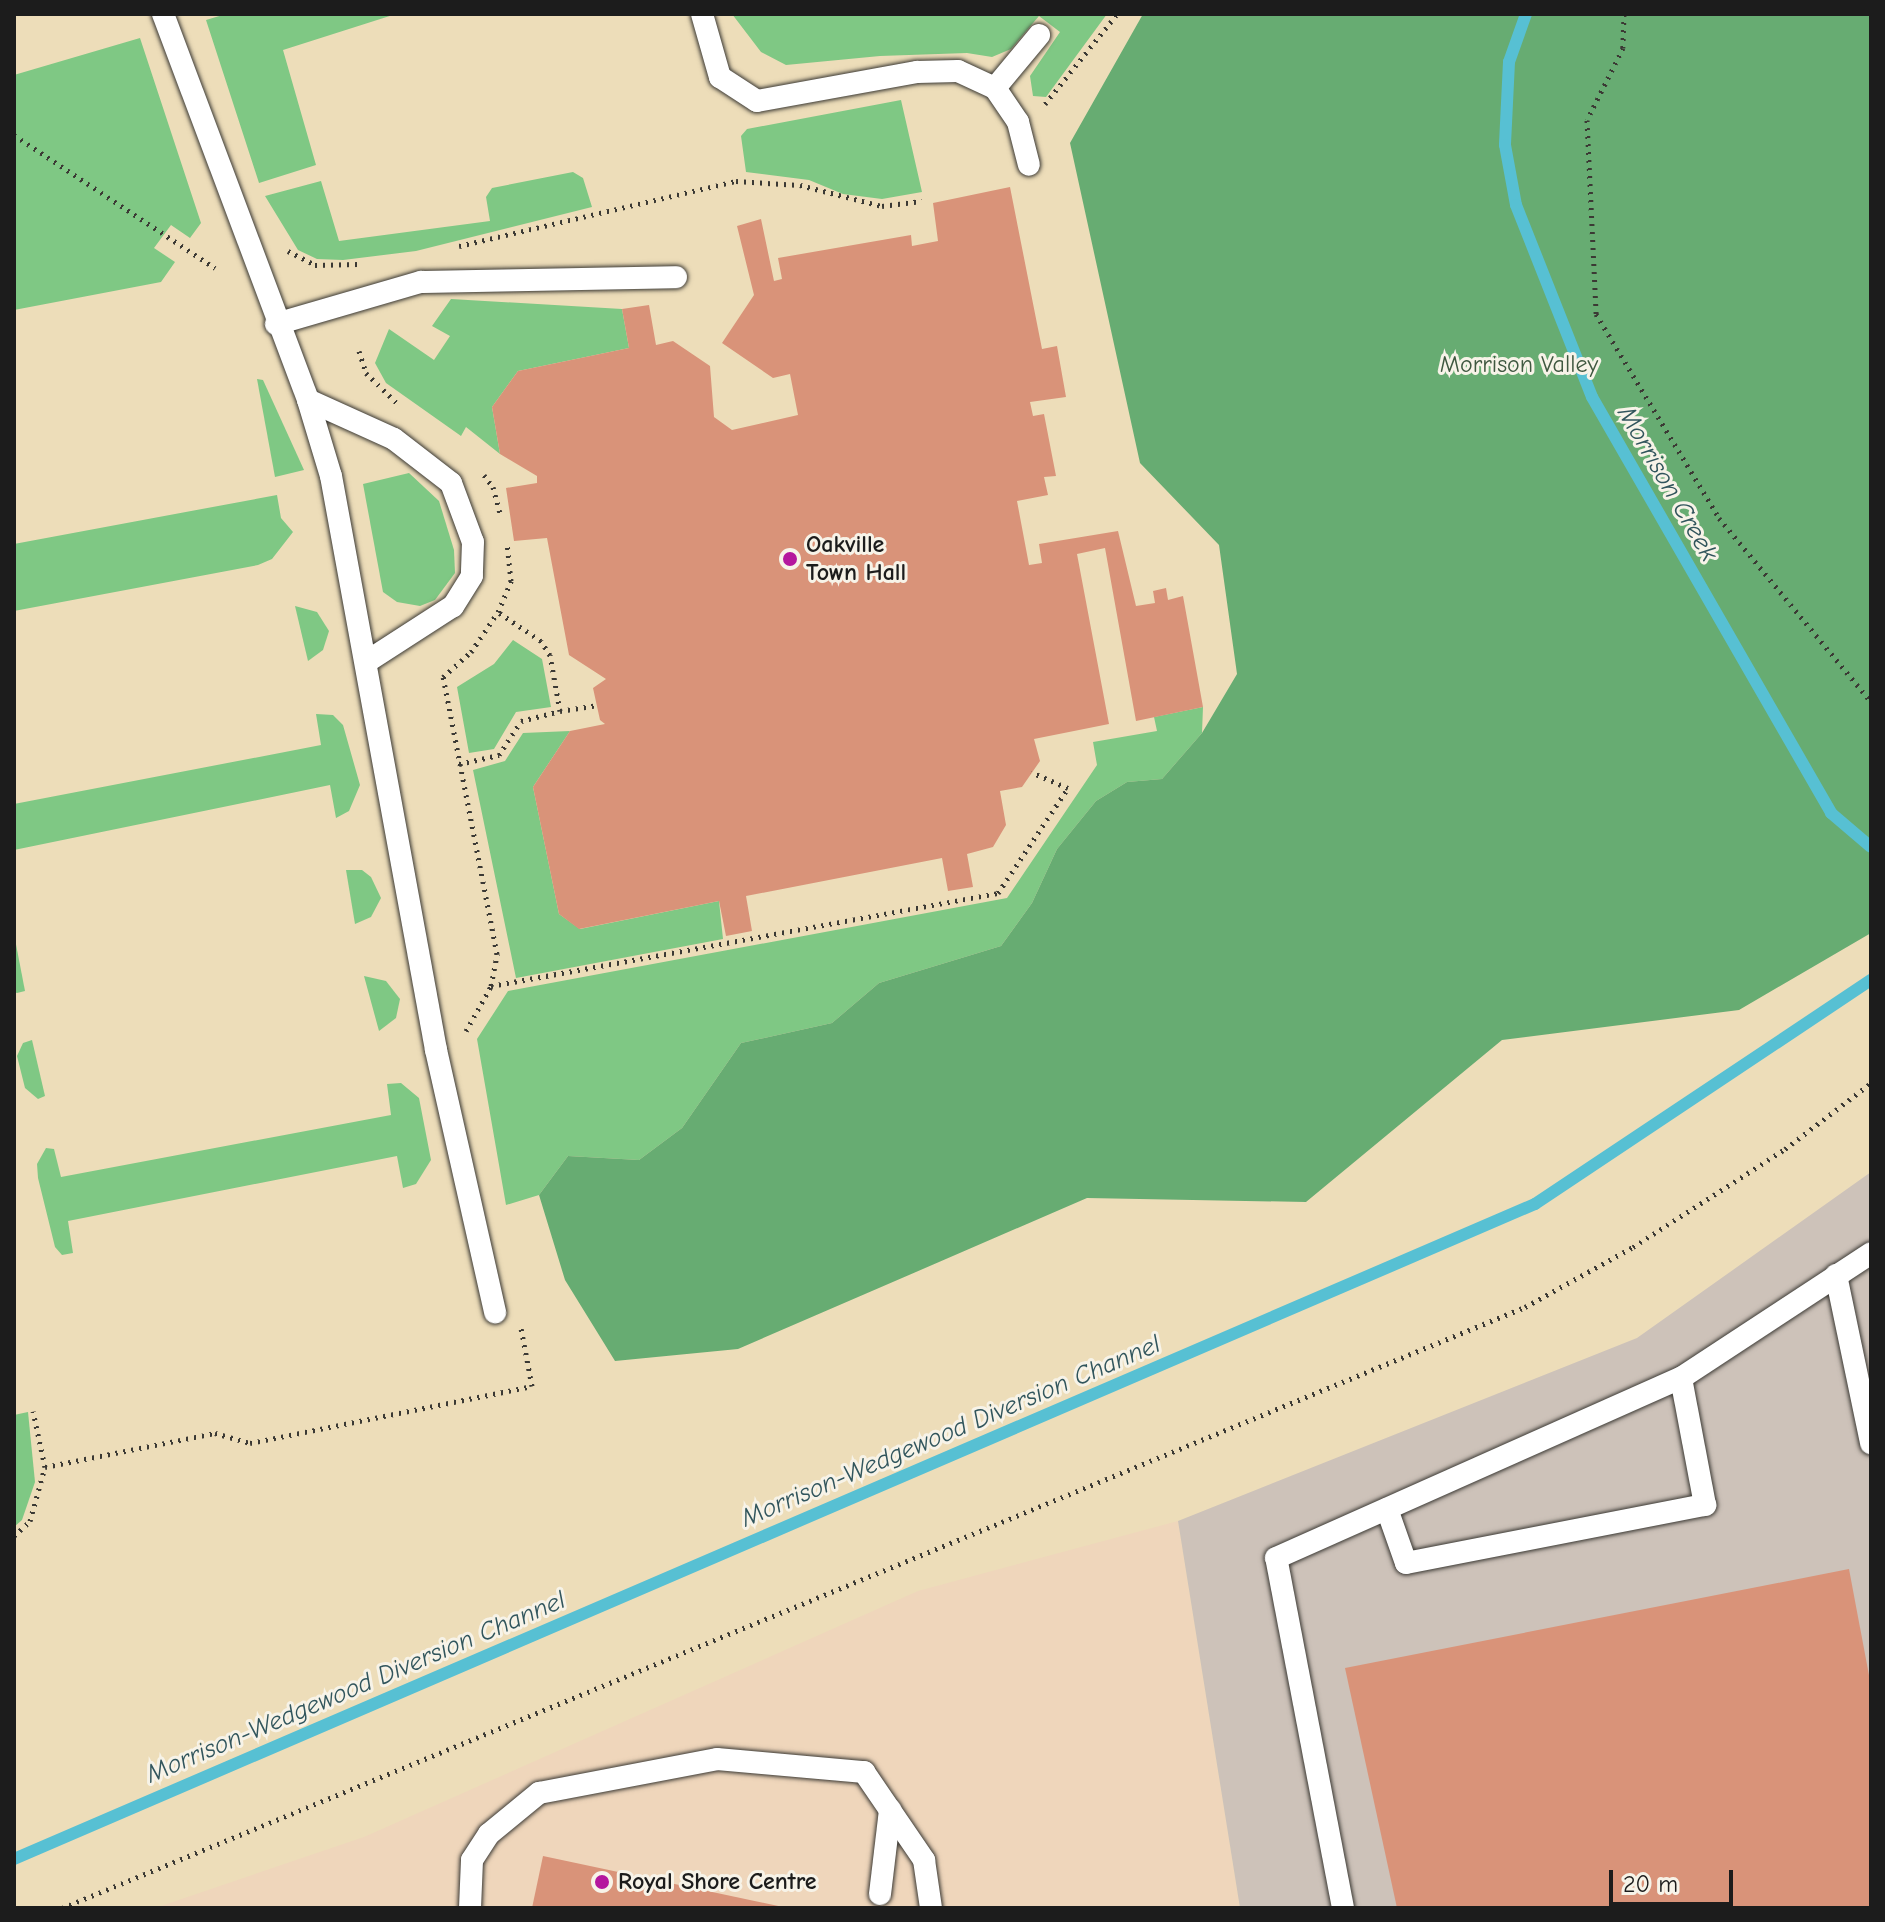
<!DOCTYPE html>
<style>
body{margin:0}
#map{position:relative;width:1885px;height:1922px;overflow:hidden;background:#edddb9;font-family:"Comic Neue",sans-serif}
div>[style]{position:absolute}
.built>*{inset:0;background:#efd6bb}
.industrial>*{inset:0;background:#cdc2b9}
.green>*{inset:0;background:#7fc884}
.forest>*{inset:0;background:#67ac72}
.stream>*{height:12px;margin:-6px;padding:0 6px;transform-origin:6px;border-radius:6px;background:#57c0d3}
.building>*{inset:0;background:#d99379}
.path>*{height:5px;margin-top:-2.5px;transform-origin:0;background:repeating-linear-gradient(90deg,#3b3934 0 2px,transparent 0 8px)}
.roads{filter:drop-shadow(0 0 2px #3b3934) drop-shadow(0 0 2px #3b3934)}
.service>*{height:22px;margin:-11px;padding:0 11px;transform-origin:11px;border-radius:11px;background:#fff}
.dots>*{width:22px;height:22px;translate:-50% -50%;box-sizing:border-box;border:4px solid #f7f3e8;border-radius:50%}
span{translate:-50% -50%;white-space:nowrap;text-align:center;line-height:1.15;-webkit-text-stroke:6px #f7f3e8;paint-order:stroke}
.park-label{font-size:24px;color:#3f5840}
.poi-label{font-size:24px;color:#1c1c1c;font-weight:700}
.left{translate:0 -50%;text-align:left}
.water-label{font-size:26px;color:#31555c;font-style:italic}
.frame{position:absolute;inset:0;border:16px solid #1c1c1c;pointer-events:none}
.scale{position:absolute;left:1609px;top:1870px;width:124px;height:36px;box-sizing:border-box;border:4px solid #1c1c1c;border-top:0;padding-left:10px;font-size:24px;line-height:28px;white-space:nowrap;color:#1c1c1c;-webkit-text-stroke:6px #f7f3e8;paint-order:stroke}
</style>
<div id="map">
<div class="built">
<div style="clip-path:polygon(1178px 1521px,1240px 1908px,155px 1908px,364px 1837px,918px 1591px)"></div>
</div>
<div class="industrial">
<div style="clip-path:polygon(1871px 1172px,1871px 1908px,1240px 1908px,1178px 1521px,1637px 1338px)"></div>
</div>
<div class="green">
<div style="clip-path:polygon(226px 14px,396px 14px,283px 50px,316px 165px,259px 183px,206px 20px)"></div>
<div style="clip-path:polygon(732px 14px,1107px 14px,1046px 97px,1033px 96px,1030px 76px,1060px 32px,1039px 16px,1011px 49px,992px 57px,967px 53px,880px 56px,786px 65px,761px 52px)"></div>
<div style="clip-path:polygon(140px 38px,201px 223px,190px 238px,171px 225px,154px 248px,175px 262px,161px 282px,14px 310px,14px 75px)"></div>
<div style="clip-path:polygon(901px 100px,922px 192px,882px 199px,843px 194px,809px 180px,746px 172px,741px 136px,747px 129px)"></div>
<div style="clip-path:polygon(573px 172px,583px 178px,592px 207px,416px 251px,343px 260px,317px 259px,298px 250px,265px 196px,321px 181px,339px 241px,490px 221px,486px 197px,492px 188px)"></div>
<div style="clip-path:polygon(451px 299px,622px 309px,629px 348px,518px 371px,492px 407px,500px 454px,466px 427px,461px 436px,386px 383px,375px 363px,389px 329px,434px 360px,450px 336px,432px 326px)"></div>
<div style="clip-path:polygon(257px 379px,263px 380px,304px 470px,275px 477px)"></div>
<div style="clip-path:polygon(409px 473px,439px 501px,454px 550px,455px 573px,435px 600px,420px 606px,397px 602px,383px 592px,363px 484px)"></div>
<div style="clip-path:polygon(277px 495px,281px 518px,293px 532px,272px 559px,258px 565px,14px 611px,14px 544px)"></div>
<div style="clip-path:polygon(295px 606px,317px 612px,329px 631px,323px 650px,308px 661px)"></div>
<div style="clip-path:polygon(513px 640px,542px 659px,551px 707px,516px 712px,494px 749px,469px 753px,457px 687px,494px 664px)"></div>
<div style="clip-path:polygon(1203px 707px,1202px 733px,1162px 779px,1127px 782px,1096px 801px,1057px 849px,1032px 903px,1001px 946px,879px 983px,832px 1023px,741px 1043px,682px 1128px,639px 1160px,568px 1156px,539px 1195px,506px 1205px,477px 1039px,508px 991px,1007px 898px,1097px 765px,1093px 742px,1157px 731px,1154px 717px)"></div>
<div style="clip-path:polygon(316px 714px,333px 715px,343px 725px,360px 785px,349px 811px,336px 818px,330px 785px,14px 850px,14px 804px,321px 745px)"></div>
<div style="clip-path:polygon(570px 731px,533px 787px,559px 914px,580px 929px,719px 901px,723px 939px,516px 978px,473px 770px,505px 761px,523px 733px)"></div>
<div style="clip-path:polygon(346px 870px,362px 870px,371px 877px,381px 898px,371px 917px,355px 924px)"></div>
<div style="clip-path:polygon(14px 934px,25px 991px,17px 993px,14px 992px)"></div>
<div style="clip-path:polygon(364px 976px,386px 981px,400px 999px,396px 1018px,379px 1031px)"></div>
<div style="clip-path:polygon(32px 1040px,45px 1096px,38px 1099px,25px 1088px,17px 1056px,23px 1043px)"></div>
<div style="clip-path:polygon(401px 1083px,419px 1098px,431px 1160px,416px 1184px,403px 1188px,397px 1156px,68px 1221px,73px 1253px,62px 1255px,55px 1247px,38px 1178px,37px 1164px,46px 1148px,54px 1149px,61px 1177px,391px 1115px,387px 1084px)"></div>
<div style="clip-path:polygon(28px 1412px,35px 1482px,22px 1520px,14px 1527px,14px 1415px)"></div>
</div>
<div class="forest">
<div style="clip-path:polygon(1143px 14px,1871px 14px,1871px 933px,1739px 1010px,1502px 1040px,1306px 1202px,1087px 1198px,738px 1349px,615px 1361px,565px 1280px,539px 1195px,568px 1156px,639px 1160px,682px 1128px,741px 1043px,832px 1023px,879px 983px,1001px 946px,1032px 903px,1057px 849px,1096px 801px,1127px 782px,1162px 779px,1202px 733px,1237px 674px,1219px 545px,1140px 463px,1070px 143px)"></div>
</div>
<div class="stream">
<div style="left:1526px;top:14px;width:51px;rotate:109.5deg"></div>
<div style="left:1509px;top:62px;width:83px;rotate:92.8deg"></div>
<div style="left:1505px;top:145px;width:61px;rotate:79.6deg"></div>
<div style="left:1516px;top:205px;width:206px;rotate:68.4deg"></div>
<div style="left:1592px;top:397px;width:480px;rotate:60.1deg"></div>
<div style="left:1831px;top:813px;width:52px;rotate:40.4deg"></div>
<div style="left:14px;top:1859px;width:1656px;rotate:-23.3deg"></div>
<div style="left:1535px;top:1204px;width:404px;rotate:-33.7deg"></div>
</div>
<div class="building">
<div style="clip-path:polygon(1010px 187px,1042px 349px,1057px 346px,1066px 397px,1030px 402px,1033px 416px,1044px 414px,1056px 476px,1044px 477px,1048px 495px,1017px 501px,1029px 565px,1042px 563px,1039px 544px,1118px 531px,1136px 606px,1155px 603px,1153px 591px,1166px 588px,1168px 600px,1183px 596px,1203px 707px,1136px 721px,1105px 548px,1077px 554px,1109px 724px,1034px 739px,1040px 761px,1022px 787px,1000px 791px,1006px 825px,993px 847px,967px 854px,973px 887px,948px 891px,942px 858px,746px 896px,752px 931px,726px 936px,719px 901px,579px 929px,559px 914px,533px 787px,570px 731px,605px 724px,600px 720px,593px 688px,606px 679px,569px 655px,547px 538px,514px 541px,506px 488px,537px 483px,537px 476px,500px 454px,492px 407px,518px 371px,629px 348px,622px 309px,649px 305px,656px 345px,673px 341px,710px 366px,714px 417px,732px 430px,798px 415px,790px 374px,773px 378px,722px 343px,754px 295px,737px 226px,761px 219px,774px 281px,782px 279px,778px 258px,911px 235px,912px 246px,938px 241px,933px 203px)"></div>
<div style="clip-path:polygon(1849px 1569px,1871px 1686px,1871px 1908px,1397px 1908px,1345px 1668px)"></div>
<div style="clip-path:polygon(543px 1856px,783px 1907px,783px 1908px,532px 1908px)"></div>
</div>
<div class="path">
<div style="left:1624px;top:14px;width:34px;rotate:92deg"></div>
<div style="left:1623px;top:48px;width:80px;rotate:116.6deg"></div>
<div style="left:1587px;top:120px;width:194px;rotate:87.3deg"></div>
<div style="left:1596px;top:314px;width:238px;rotate:58.9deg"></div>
<div style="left:1719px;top:518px;width:239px;rotate:50.4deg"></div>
<div style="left:1045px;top:104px;width:115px;rotate:-51.3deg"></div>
<div style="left:14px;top:135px;width:241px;rotate:33.5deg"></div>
<div style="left:459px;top:246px;width:285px;rotate:-13.2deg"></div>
<div style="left:736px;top:181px;width:64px;rotate:3.6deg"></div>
<div style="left:800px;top:185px;width:85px;rotate:14.4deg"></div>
<div style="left:882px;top:206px;width:40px;rotate:-7.1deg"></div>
<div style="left:288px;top:251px;width:30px;rotate:27deg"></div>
<div style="left:315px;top:265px;width:43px;rotate:-1.3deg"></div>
<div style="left:359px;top:351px;width:23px;rotate:72deg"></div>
<div style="left:366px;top:373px;width:43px;rotate:44.1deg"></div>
<div style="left:484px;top:475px;width:15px;rotate:53deg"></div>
<div style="left:493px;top:487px;width:31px;rotate:75deg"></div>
<div style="left:560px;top:711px;width:37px;rotate:-9deg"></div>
<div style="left:459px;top:764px;width:41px;rotate:-12.7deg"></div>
<div style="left:499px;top:755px;width:40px;rotate:-57.1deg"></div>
<div style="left:521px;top:721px;width:40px;rotate:-14.4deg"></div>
<div style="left:560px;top:711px;width:57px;rotate:-100.1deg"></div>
<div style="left:550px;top:655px;width:17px;rotate:-123deg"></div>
<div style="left:541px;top:641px;width:52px;rotate:-146deg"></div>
<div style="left:491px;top:986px;width:515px;rotate:-10.39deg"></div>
<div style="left:998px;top:893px;width:126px;rotate:-56.3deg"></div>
<div style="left:1068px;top:788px;width:40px;rotate:-156.6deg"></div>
<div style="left:466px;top:1031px;width:51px;rotate:-60.9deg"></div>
<div style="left:491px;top:986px;width:33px;rotate:-79deg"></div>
<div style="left:497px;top:954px;width:282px;rotate:-101deg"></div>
<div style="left:443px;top:677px;width:38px;rotate:-42deg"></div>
<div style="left:471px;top:652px;width:48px;rotate:-56deg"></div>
<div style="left:498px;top:612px;width:34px;rotate:-67deg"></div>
<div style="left:511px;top:581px;width:39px;rotate:-96deg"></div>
<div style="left:45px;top:1467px;width:173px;rotate:-11.3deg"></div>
<div style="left:215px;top:1433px;width:36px;rotate:16deg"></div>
<div style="left:250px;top:1443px;width:288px;rotate:-11.4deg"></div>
<div style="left:532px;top:1386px;width:59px;rotate:-100.7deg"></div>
<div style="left:14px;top:1536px;width:22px;rotate:-43deg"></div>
<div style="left:30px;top:1521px;width:56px;rotate:-74.5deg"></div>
<div style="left:45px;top:1467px;width:57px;rotate:-102.1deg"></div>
<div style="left:62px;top:1908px;width:1582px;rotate:-22.33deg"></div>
<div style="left:1525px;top:1307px;width:124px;rotate:-29.1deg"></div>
<div style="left:1633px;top:1247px;width:181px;rotate:-32.8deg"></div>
<div style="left:1785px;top:1149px;width:108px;rotate:-37.5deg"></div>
</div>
<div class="roads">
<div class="service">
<div style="left:163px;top:14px;width:412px;rotate:69.4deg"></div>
<div style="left:308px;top:400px;width:79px;rotate:73.2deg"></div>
<div style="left:331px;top:476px;width:584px;rotate:79.63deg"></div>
<div style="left:436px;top:1050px;width:269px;rotate:77.3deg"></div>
<div style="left:702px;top:14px;width:66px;rotate:74.1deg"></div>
<div style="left:720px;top:77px;width:44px;rotate:33deg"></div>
<div style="left:757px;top:101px;width:163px;rotate:-10.3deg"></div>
<div style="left:917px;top:72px;width:41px;rotate:-1.4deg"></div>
<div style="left:958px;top:71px;width:41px;rotate:24.7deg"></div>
<div style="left:995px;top:88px;width:41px;rotate:55.9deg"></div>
<div style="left:1018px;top:122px;width:44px;rotate:75.7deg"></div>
<div style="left:995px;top:88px;width:69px;rotate:-50.3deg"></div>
<div style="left:276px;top:324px;width:151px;rotate:-16.2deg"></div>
<div style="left:421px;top:282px;width:255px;rotate:-1.1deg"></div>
<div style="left:308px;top:400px;width:94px;rotate:24.4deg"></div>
<div style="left:394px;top:439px;width:72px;rotate:37.7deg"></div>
<div style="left:451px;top:483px;width:63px;rotate:69.6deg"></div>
<div style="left:473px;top:542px;width:34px;rotate:92deg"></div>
<div style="left:472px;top:576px;width:36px;rotate:122deg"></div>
<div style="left:453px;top:606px;width:101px;rotate:147.1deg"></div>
<div style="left:1836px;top:1275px;width:172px;rotate:78.2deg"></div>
<div style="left:1387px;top:1509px;width:57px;rotate:70.6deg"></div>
<div style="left:1406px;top:1563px;width:305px;rotate:-11deg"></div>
<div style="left:1705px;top:1505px;width:129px;rotate:-100.7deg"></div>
<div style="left:880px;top:1894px;width:85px;rotate:-83.2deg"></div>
<div style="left:470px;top:1908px;width:48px;rotate:-87.6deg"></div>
<div style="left:472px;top:1860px;width:31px;rotate:-57deg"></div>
<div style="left:489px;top:1834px;width:65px;rotate:-39.4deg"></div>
<div style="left:539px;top:1793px;width:181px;rotate:-10.8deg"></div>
<div style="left:717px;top:1759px;width:148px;rotate:5.1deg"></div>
<div style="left:864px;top:1772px;width:107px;rotate:55.7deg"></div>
<div style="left:924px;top:1860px;width:49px;rotate:81.7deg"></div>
<div style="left:1343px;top:1908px;width:356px;rotate:-100.8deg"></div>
<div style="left:1276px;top:1558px;width:443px;rotate:-24deg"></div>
<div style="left:1681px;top:1378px;width:227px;rotate:-33.3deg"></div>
</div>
</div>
<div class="dots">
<div style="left:790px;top:559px;background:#b5179e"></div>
<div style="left:602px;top:1882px;background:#b5179e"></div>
</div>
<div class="park-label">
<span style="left:1519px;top:365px">Morrison Valley</span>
</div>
<div class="poi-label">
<span class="left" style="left:806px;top:559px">Oakville<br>Town Hall</span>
<span class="left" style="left:618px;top:1882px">Royal Shore Centre</span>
</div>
<div class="water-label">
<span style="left:1667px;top:484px;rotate:60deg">Morrison Creek</span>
<span style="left:951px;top:1432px;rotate:-23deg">Morrison-Wedgewood Diversion Channel</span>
<span style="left:356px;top:1688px;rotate:-23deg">Morrison-Wedgewood Diversion Channel</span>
</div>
<div class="frame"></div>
<div class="scale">20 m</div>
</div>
